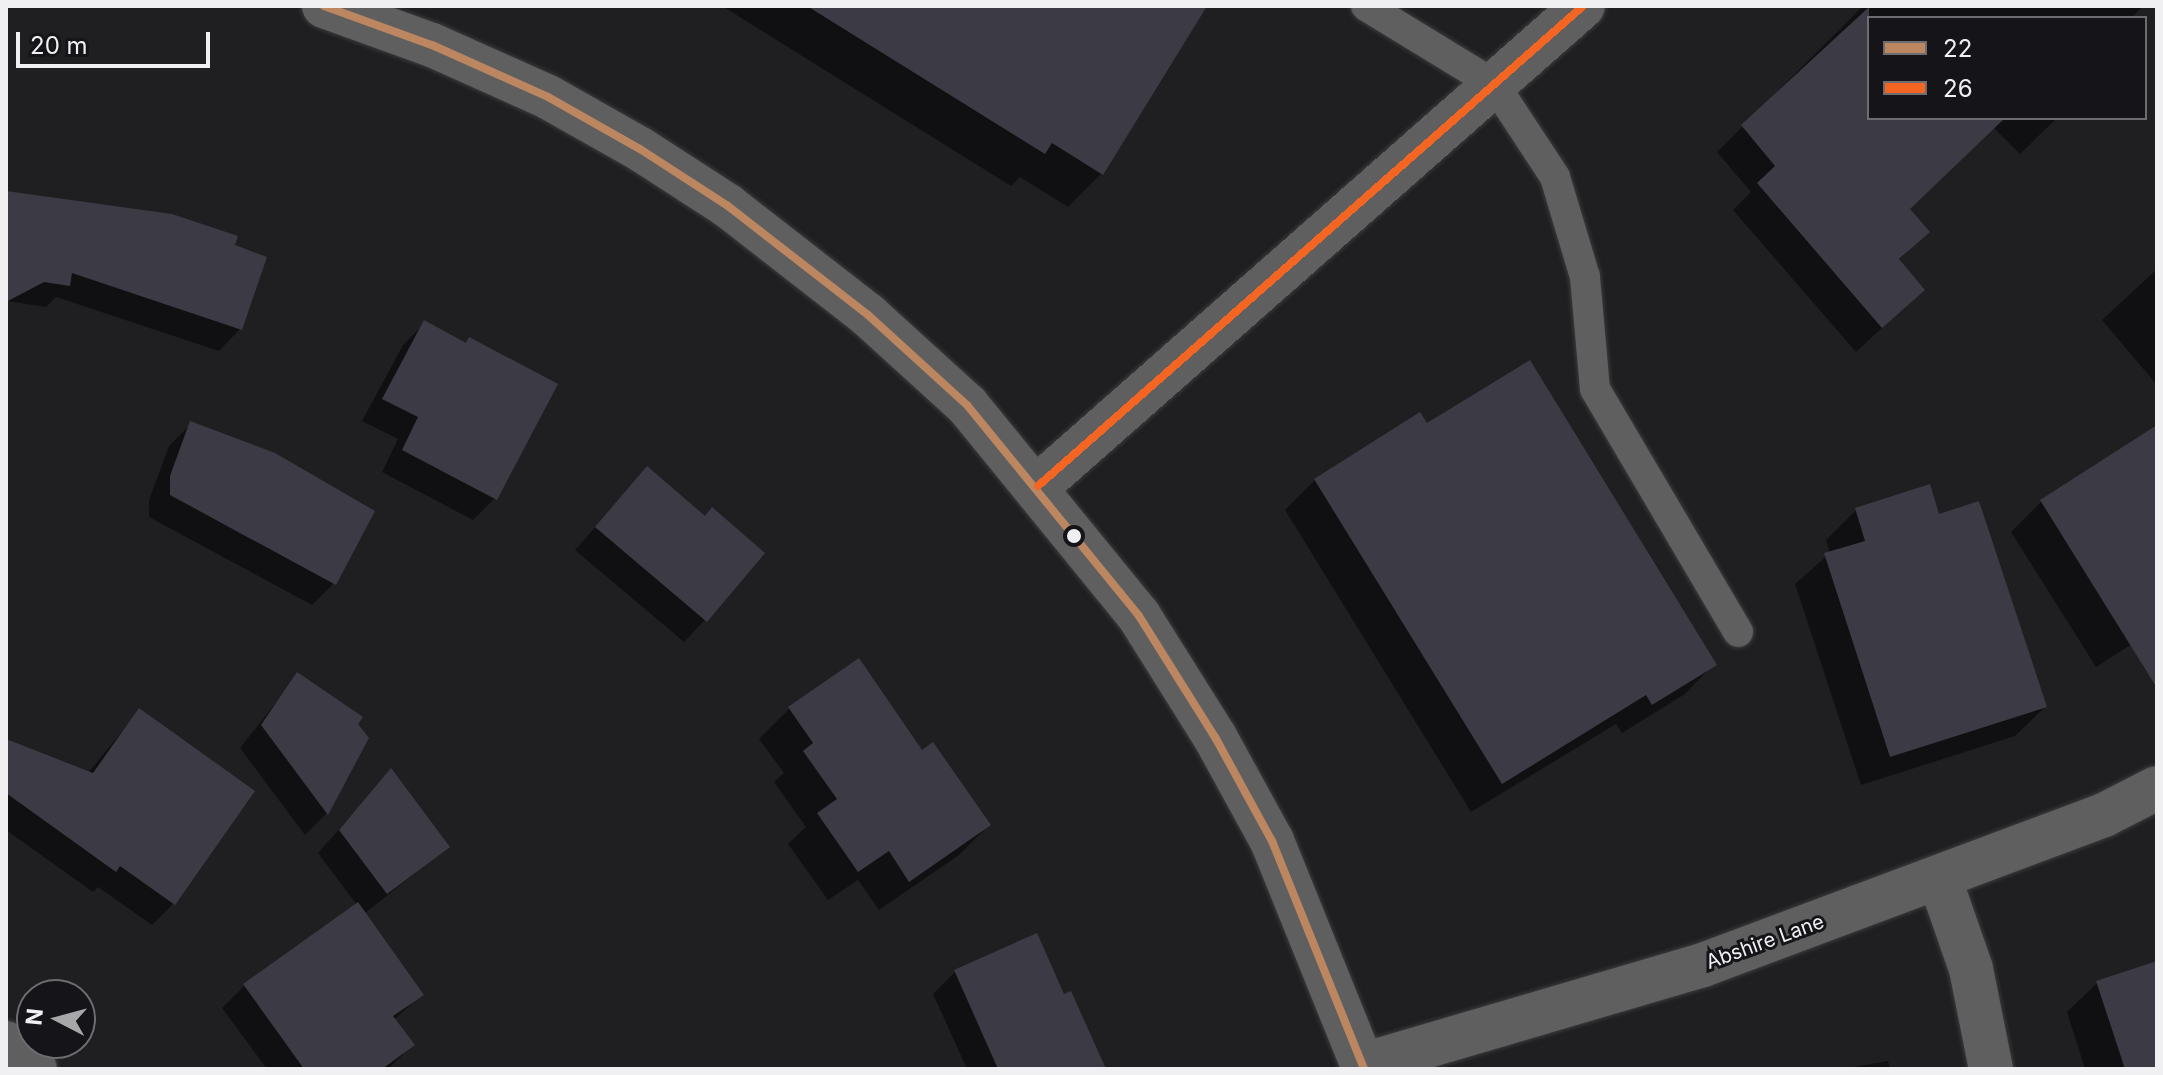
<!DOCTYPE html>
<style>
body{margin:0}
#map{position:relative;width:2163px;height:1075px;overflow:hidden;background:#1f1f22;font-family:Inter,sans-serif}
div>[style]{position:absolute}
.shadow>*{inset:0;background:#0007}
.building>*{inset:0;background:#3c3b45}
.roads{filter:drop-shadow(0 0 2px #3b3b3d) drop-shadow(0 0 2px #3b3b3d)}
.lane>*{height:30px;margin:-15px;padding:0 15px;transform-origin:15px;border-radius:15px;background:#5f5f60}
.street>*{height:44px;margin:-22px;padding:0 22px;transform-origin:22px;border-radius:22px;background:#5f5f60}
.bus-1>*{height:8px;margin:-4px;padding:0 4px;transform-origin:4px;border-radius:4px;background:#bb8660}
.bus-2>*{height:8px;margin:-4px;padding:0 4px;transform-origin:4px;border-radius:4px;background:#f26522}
.dots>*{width:22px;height:22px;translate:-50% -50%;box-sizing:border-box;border:4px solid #151519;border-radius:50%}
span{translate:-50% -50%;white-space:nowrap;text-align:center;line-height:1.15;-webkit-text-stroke:6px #151519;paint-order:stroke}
.street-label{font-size:20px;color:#f0f0f3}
.frame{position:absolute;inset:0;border:8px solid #f0f0f3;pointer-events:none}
.legend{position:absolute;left:1867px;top:16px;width:280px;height:104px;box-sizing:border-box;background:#151519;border:2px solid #6d6d70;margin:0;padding:10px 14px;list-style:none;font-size:24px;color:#f0f0f3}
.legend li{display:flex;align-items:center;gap:16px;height:40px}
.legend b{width:40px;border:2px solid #6d6d70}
.north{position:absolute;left:16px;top:979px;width:80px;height:80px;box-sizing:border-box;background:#151519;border:2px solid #6d6d70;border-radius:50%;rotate:276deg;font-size:22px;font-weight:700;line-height:32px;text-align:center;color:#f0f0f3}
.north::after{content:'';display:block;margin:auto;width:28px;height:36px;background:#a7a7aa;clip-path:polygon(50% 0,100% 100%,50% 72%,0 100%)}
.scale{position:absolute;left:16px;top:32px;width:194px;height:36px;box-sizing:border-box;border:4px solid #f0f0f3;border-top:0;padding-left:10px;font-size:24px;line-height:28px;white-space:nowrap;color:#f0f0f3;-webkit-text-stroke:6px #151519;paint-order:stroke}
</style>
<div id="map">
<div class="shadow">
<div style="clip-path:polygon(722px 6px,1206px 6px,1101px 174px,1068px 207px,1020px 177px,1011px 186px)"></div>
<div style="clip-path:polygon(1863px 6px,2143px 6px,2131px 18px,1869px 18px,1869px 118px,2057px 118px,2020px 154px,1993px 127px,1908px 209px,1928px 232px,1898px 261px,1923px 290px,1856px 352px,1733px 210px,1751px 192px,1717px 152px)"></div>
<div style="clip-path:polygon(6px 193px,232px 246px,240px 329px,219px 351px,56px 297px,46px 307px,7px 301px,6px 309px)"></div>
<div style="clip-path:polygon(2157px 269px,2157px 385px,2102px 320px)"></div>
<div style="clip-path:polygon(425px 323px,465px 344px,470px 339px,495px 498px,473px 520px,382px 472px,398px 439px,362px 421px,403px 345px)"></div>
<div style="clip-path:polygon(191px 424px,334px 583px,312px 605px,149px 517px,149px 500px,169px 446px)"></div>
<div style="clip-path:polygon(1426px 425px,1714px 664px,1685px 694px,1622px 733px,1616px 724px,1471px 812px,1285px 510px,1315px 480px)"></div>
<div style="clip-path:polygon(2157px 429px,2157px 628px,2096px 667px,2011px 532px,2041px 502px)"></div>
<div style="clip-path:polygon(647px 469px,705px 620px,684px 642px,575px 550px)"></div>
<div style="clip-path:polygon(1856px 510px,1937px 516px,2045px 707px,2015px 736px,1861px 785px,1795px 584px,1830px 553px,1826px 540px)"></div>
<div style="clip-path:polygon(859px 661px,922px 752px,989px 825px,959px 855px,879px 910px,858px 880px,828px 900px,788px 844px,806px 827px,774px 782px,784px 773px,759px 739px,789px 709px)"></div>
<div style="clip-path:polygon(298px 675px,367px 738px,326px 814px,305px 835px,240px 748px)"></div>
<div style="clip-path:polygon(139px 711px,174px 903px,152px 925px,98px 887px,93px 892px,6px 830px,6px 741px,88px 773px)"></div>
<div style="clip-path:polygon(391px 771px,448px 847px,364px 914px,421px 995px,394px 1020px,413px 1045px,388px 1069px,267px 1069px,222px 1008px,244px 986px,357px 905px,318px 853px)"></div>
<div style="clip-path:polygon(2157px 963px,2157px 1069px,2085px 1069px,2067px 1012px,2097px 983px)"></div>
<div style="clip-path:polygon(955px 972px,1063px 996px,1104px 1069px,967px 1069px,933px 994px)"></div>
<div style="clip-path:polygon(1888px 1061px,1890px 1069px,1842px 1069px)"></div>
</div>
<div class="building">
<div style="clip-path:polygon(807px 6px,1207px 6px,1103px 175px,1052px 143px,1045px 154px)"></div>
<div style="clip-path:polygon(1869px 7px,1869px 118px,2005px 118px,1910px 209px,1930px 232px,1899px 259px,1925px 290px,1882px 328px,1757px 183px,1775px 166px,1741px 125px)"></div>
<div style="clip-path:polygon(6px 191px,172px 214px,238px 236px,235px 245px,267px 257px,242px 330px,72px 273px,70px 286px,44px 282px,6px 302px)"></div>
<div style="clip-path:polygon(424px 320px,466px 343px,469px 337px,558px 384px,497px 500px,402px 450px,418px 417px,382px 399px)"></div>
<div style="clip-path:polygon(1530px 360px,1717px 665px,1652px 705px,1646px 695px,1502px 784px,1314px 479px,1420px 412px,1427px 423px)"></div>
<div style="clip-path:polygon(190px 421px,275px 453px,375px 511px,336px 585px,170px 495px,170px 476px)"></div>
<div style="clip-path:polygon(2157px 425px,2157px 688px,2040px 500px)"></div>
<div style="clip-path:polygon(647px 466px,705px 516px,712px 507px,765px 553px,707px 622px,595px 527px)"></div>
<div style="clip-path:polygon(1930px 484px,1939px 514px,1979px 501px,2047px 707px,1890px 757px,1824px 553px,1865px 541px,1855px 508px)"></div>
<div style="clip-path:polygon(859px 658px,922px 750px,933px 742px,991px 825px,909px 882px,889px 851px,858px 872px,817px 813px,837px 799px,803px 751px,813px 743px,788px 707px)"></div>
<div style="clip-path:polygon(297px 672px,363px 717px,358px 724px,369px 738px,328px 815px,261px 725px)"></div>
<div style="clip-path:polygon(139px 708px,255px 791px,175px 905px,120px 866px,116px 872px,6px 793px,6px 739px,93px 773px)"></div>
<div style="clip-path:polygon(391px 768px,450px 847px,387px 894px,339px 830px)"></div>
<div style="clip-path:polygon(358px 902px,424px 995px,393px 1016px,415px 1045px,382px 1069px,304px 1069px,243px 984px)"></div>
<div style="clip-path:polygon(1037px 933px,1064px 994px,1071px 991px,1106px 1069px,998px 1069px,954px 970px)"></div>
<div style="clip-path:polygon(2157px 961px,2157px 1069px,2125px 1069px,2096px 981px)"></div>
</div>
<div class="roads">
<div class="lane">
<div style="left:1366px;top:6px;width:150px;rotate:31.4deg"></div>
<div style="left:1494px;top:84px;width:111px;rotate:56.7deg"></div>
<div style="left:1555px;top:177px;width:104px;rotate:73.3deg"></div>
<div style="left:1585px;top:277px;width:112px;rotate:84.9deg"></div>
<div style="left:1595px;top:389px;width:282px;rotate:59.5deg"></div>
</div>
<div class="street">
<div style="left:324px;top:6px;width:115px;rotate:19.9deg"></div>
<div style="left:432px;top:45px;width:127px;rotate:24.1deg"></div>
<div style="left:548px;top:97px;width:106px;rotate:29.5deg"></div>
<div style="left:640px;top:149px;width:105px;rotate:32.9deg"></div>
<div style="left:728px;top:206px;width:177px;rotate:37.9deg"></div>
<div style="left:868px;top:315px;width:134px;rotate:42.3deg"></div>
<div style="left:967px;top:405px;width:272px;rotate:50.8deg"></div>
<div style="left:1139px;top:616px;width:143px;rotate:57.9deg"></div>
<div style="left:1215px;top:737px;width:119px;rotate:61.3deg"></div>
<div style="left:1272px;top:841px;width:246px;rotate:68deg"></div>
<div style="left:1038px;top:486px;width:726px;rotate:-41.37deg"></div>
<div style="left:1939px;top:877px;width:97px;rotate:70.8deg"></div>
<div style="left:1971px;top:969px;width:102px;rotate:78.7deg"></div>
<div style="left:6px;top:1043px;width:39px;rotate:42deg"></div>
<div style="left:1363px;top:1065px;width:354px;rotate:-16.4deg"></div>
<div style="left:1703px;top:965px;width:428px;rotate:-20.5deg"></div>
<div style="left:2104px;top:815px;width:59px;rotate:-27deg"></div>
</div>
</div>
<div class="bus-1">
<div style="left:324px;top:6px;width:115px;rotate:19.9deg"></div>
<div style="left:432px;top:45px;width:127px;rotate:24.1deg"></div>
<div style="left:548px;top:97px;width:106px;rotate:29.5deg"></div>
<div style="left:640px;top:149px;width:105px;rotate:32.9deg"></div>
<div style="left:728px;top:206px;width:177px;rotate:37.9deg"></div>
<div style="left:868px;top:315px;width:134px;rotate:42.3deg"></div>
<div style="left:967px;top:405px;width:272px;rotate:50.8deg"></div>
<div style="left:1139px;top:616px;width:143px;rotate:57.9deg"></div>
<div style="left:1215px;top:737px;width:119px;rotate:61.3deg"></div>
<div style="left:1272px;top:841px;width:246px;rotate:68deg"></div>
</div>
<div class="bus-2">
<div style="left:1038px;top:486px;width:726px;rotate:-41.37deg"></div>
</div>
<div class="dots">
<div style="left:1074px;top:536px;background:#f0f0f3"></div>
</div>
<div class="street-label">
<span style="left:1765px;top:942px;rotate:-20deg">Abshire Lane</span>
</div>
<div class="frame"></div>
<ul class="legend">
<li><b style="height:10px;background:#bb8660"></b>22</li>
<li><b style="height:10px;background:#f26522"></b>26</li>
</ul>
<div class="north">N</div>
<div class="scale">20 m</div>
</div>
